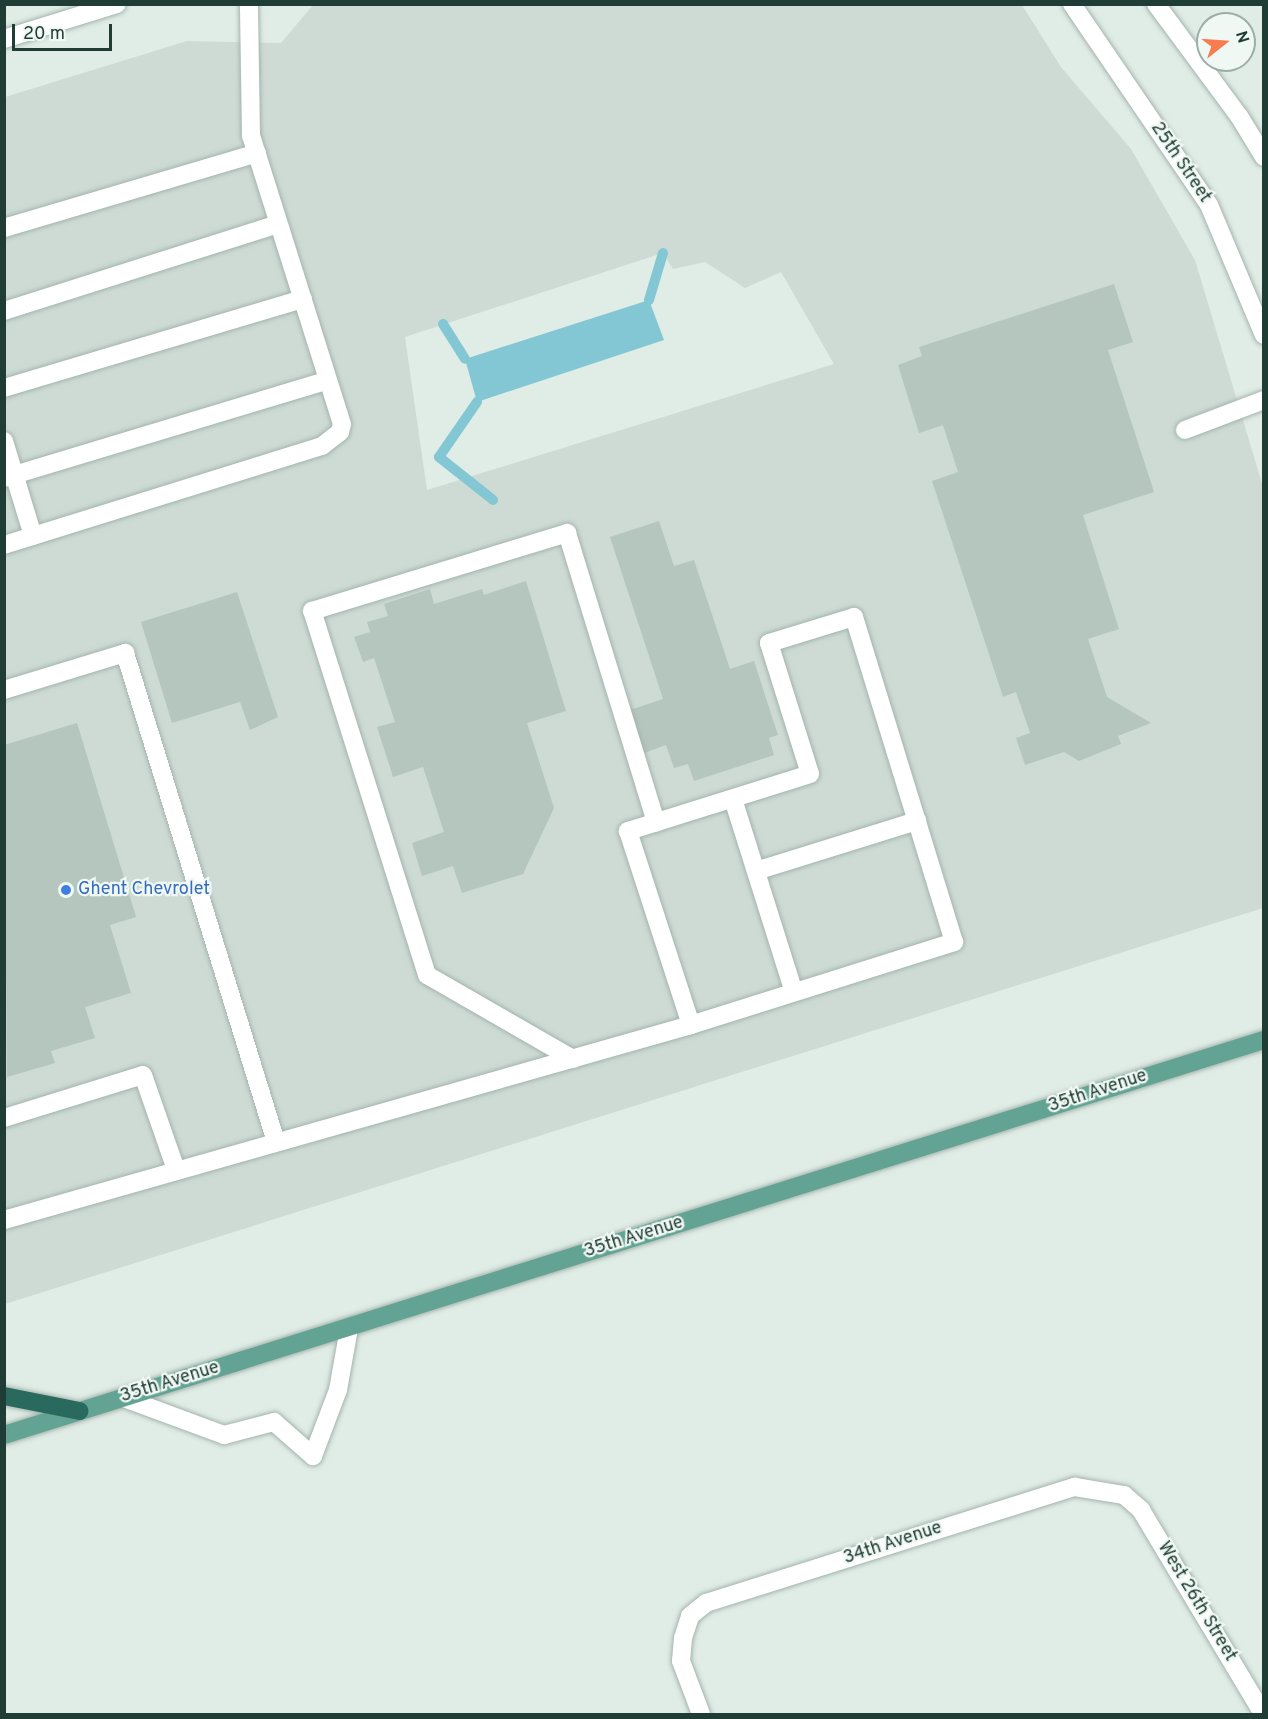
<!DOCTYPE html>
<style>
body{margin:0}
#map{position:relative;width:1268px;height:1719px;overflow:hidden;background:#e0ece6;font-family:Overpass,sans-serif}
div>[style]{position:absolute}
.built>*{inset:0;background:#cedbd5}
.water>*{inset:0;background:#84c7d4}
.stream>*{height:10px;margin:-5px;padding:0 5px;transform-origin:5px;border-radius:5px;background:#84c7d4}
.building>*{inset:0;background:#b5c6bf}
.roads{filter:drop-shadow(0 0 2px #a3b4ad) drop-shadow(0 0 2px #a3b4ad)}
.minor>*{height:18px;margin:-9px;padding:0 9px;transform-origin:9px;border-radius:9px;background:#fff}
.major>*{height:18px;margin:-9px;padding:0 9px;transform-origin:9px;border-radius:9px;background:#62a393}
.highway>*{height:18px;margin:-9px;padding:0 9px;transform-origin:9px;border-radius:9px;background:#2a6a5e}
.dots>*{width:16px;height:16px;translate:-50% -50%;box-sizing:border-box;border:3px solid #f0f8f4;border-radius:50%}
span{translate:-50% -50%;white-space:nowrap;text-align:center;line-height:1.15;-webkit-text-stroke:4.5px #f0f8f4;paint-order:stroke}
.street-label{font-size:18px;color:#203d35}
.shop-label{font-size:18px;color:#366cbe}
.left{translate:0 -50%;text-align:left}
.frame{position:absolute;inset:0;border:6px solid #203d35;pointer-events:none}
.north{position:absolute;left:1196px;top:12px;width:60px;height:60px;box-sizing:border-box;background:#f0f8f4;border:2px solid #9dada8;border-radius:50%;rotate:73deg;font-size:16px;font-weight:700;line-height:24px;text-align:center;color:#203d35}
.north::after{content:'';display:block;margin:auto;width:21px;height:27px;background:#f97c50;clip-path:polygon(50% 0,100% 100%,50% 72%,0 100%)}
.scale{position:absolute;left:12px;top:24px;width:100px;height:27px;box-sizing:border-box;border:3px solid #203d35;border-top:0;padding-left:8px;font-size:18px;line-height:21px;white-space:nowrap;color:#203d35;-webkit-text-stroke:4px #f0f8f4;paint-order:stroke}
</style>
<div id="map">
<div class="built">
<div style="clip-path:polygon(evenodd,313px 5px,1022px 5px,1061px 67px,1131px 149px,1195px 260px,1263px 487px,1263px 908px,5px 1304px,5px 97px,187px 41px,281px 43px,313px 5px,663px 253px,673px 269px,705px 262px,745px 288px,781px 272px,834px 364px,427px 490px,405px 337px,663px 253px)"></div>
</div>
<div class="water">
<div style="clip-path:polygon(649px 300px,664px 340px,477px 402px,465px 359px)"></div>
</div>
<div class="stream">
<div style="left:649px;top:300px;width:49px;rotate:-73.4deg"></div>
<div style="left:443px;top:324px;width:41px;rotate:57.8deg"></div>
<div style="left:477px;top:402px;width:67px;rotate:124.6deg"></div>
<div style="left:439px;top:457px;width:69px;rotate:38.5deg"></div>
</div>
<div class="building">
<div style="clip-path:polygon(1114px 284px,1133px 342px,1108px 350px,1154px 492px,1083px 515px,1119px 629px,1088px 639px,1107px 697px,1151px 723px,1118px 736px,1121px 744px,1079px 761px,1064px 752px,1025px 765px,1016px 738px,1030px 733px,1016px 692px,1003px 697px,932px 481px,958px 472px,943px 425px,919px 433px,898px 365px,922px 356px,919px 347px)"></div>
<div style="clip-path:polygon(659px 521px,674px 566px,694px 560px,730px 669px,754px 661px,778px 735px,769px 738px,774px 755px,694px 781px,688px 764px,674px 768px,666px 745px,644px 753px,630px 710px,663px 699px,610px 537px)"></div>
<div style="clip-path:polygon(526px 581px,566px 711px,527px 723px,554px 808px,523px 874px,462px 893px,453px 866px,422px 876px,412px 843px,444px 832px,423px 767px,393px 777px,377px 727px,395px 722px,374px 658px,363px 662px,354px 637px,370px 632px,367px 622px,388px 616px,384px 604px,430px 589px,434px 604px,482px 589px,484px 595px)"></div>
<div style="clip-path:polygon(237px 592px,278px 717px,250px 730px,240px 702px,172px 723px,141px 622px)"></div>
<div style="clip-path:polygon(77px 723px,136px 917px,110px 925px,131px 993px,85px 1007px,95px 1038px,51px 1051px,55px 1063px,7px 1077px,4px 745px)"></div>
</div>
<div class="roads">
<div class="minor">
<div style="left:1072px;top:4px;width:243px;rotate:55.7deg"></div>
<div style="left:1209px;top:205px;width:141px;rotate:67.1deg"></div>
<div style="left:1156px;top:4px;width:139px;rotate:53.5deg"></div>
<div style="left:1239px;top:116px;width:48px;rotate:58.6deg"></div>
<div style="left:4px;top:39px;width:118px;rotate:-17.2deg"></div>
<div style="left:4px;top:228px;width:264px;rotate:-16.5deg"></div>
<div style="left:4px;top:311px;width:288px;rotate:-17.6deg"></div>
<div style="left:4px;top:388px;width:312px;rotate:-16.6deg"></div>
<div style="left:1185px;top:430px;width:85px;rotate:-20.8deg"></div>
<div style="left:4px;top:441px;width:99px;rotate:73deg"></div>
<div style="left:4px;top:478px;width:338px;rotate:-16.8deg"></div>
<div style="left:4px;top:545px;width:333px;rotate:-17.3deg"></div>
<div style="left:322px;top:446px;width:23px;rotate:-38deg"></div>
<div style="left:340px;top:432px;width:8px;rotate:-76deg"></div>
<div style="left:342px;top:424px;width:302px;rotate:-107.5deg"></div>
<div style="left:251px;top:136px;width:132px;rotate:-90.9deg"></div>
<div style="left:4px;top:690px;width:127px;rotate:-17deg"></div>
<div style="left:125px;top:653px;width:512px;rotate:72.84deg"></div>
<div style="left:733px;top:799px;width:202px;rotate:72.5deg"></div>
<div style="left:756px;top:871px;width:169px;rotate:-17.3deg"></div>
<div style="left:573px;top:1059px;width:168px;rotate:-150.1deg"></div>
<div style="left:427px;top:975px;width:382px;rotate:-107.5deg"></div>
<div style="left:312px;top:611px;width:267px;rotate:-17deg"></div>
<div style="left:567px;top:533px;width:303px;rotate:72.9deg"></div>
<div style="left:4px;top:1118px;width:145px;rotate:-17.2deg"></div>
<div style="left:143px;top:1075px;width:101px;rotate:70.8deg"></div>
<div style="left:4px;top:1220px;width:714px;rotate:-15.85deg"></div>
<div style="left:691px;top:1025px;width:276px;rotate:-17.5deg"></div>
<div style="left:954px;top:942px;width:340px;rotate:-107.1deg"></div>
<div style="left:854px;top:617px;width:89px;rotate:163deg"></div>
<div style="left:769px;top:643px;width:137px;rotate:72.6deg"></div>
<div style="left:810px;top:774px;width:191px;rotate:162.6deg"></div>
<div style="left:628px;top:831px;width:204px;rotate:72deg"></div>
<div style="left:124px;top:1398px;width:107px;rotate:20.3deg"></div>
<div style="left:224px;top:1435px;width:52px;rotate:-14.6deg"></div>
<div style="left:274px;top:1422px;width:52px;rotate:41.1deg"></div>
<div style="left:313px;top:1456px;width:71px;rotate:-69.3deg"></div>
<div style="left:338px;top:1390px;width:63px;rotate:-79.9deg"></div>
<div style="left:701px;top:1714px;width:57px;rotate:-110.7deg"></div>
<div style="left:681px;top:1661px;width:23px;rotate:-85deg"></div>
<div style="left:683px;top:1638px;width:23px;rotate:-72deg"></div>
<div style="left:690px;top:1616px;width:21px;rotate:-39deg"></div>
<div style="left:706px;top:1603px;width:387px;rotate:-17.5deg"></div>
<div style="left:1075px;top:1487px;width:50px;rotate:9.3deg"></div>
<div style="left:1124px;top:1495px;width:23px;rotate:41deg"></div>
<div style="left:1141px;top:1510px;width:238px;rotate:59.1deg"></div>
</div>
<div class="major">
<div style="left:4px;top:1435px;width:1320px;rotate:-17.41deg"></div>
</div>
<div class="highway">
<div style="left:4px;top:1396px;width:77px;rotate:11.2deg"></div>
</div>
</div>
<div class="dots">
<div style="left:66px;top:890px;background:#3f7fe0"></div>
</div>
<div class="street-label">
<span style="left:1180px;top:163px;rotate:56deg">25th Street</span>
<span style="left:1098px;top:1092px;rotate:-18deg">35th Avenue</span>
<span style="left:634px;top:1238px;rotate:-17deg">35th Avenue</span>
<span style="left:170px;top:1383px;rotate:-17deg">35th Avenue</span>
<span style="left:893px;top:1544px;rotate:-18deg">34th Avenue</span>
<span style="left:1196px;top:1602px;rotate:59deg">West 26th Street</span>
</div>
<div class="shop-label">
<span class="left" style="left:78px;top:890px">Ghent Chevrolet</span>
</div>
<div class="frame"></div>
<div class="north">N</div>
<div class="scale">20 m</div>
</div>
